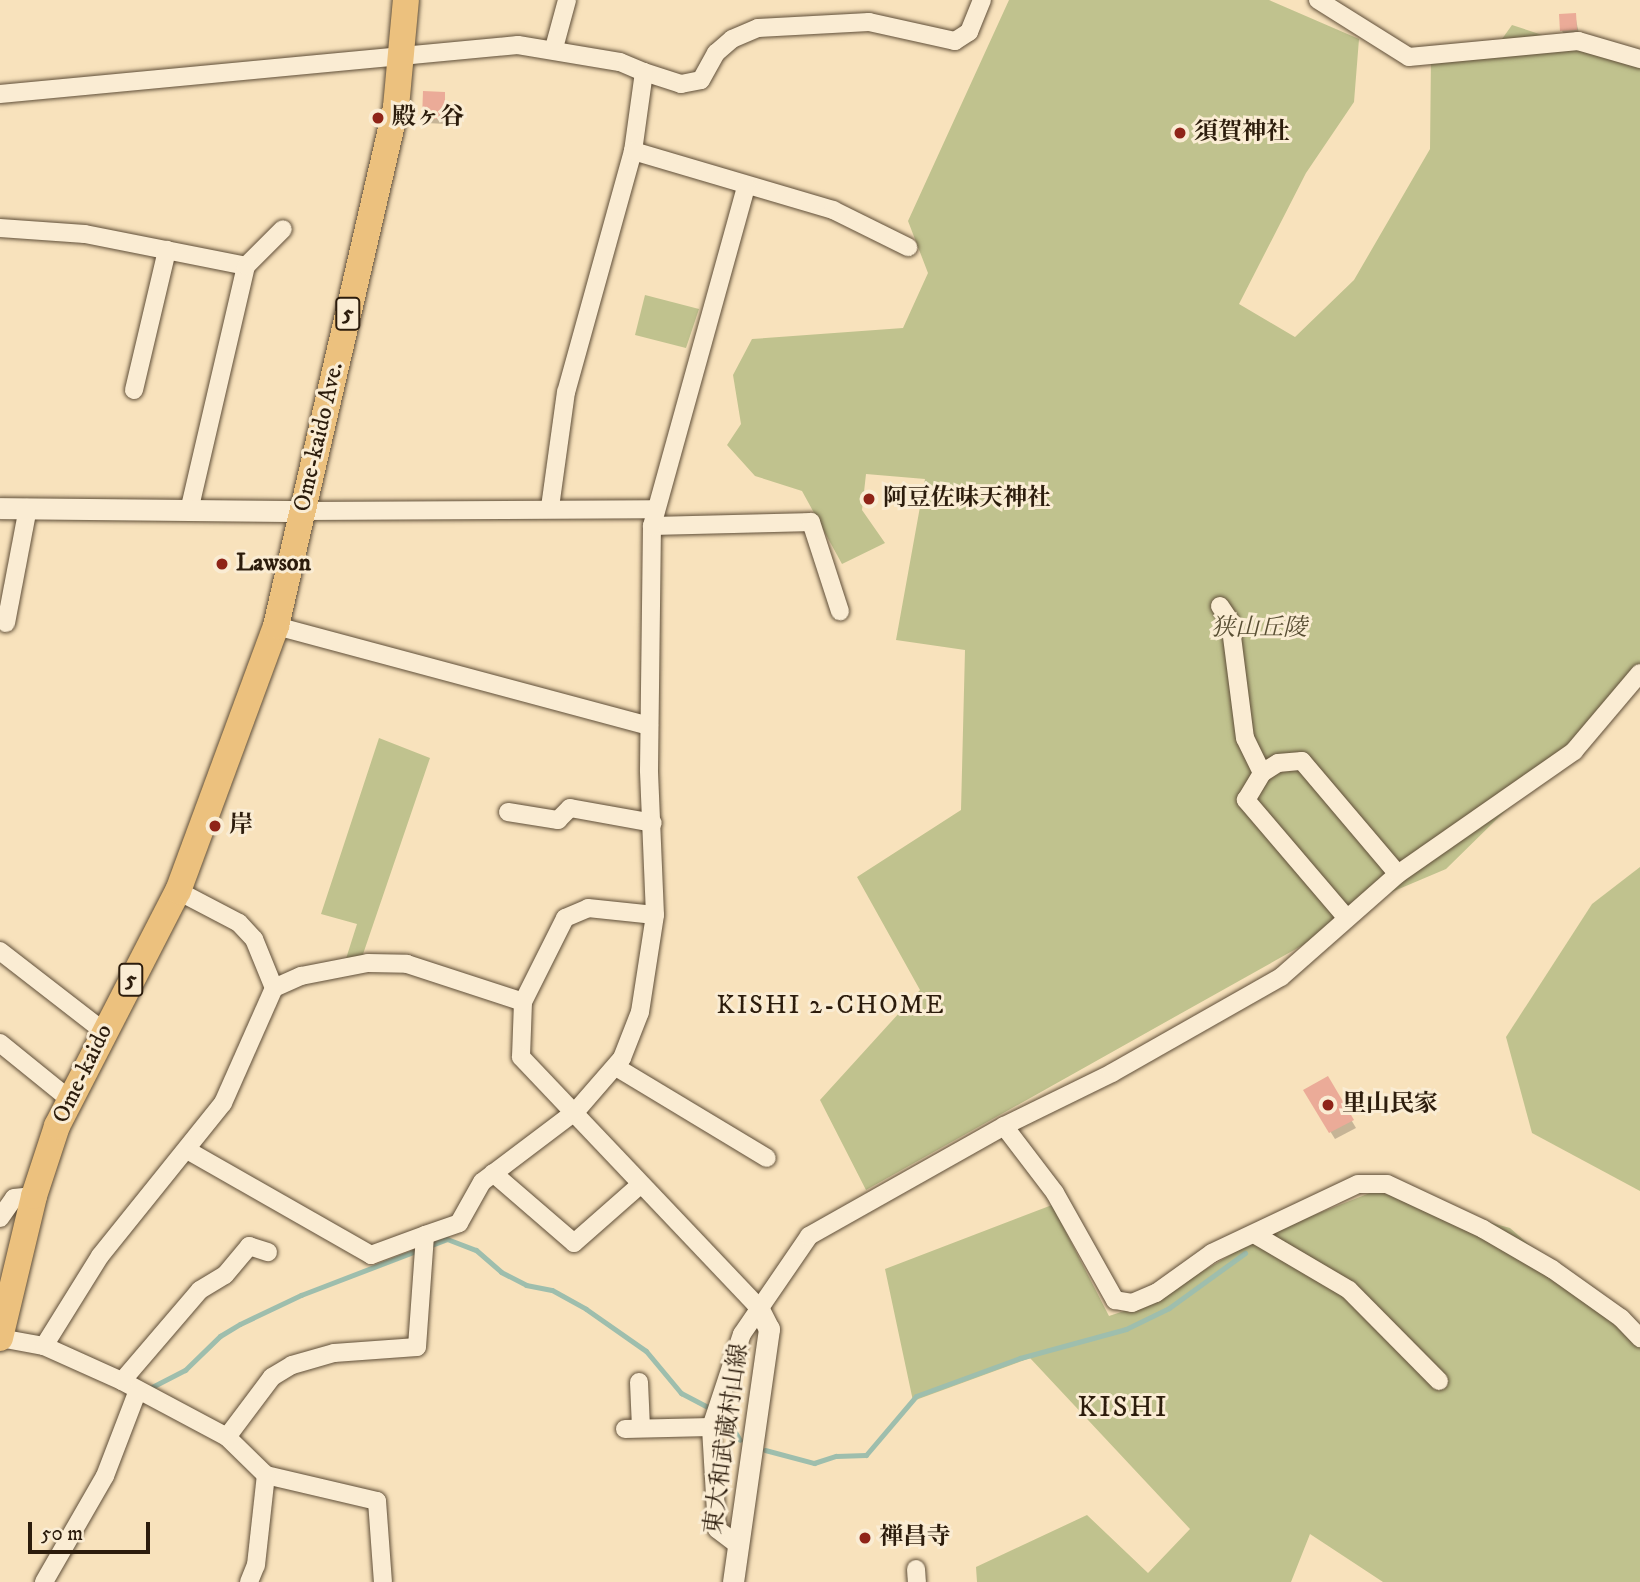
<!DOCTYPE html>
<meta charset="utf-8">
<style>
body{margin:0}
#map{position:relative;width:1640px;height:1582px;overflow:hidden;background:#f8e2bc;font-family:"IM FELL DW Pica","Noto Serif JP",serif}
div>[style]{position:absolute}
.green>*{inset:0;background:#c0c28e}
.shadow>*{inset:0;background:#0003}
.stream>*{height:5px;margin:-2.5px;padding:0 2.5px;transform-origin:2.5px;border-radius:2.5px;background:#9ebead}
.building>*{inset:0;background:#ebab98}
.roads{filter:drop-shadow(0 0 2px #5f4e38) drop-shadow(0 0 2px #5f4e38)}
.minor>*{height:18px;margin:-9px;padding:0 9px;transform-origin:9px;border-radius:9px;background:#faecd3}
.tertiary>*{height:21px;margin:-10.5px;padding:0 10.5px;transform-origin:10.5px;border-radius:10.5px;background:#faecd3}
.primary>*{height:26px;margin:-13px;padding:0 13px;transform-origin:13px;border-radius:13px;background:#ecc17e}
.dots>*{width:19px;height:19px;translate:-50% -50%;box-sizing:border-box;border:4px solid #faecd3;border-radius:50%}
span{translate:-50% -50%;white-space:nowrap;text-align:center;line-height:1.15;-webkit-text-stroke:6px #faecd3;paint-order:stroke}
.shield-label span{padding:2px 5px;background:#faecd3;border:2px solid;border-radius:5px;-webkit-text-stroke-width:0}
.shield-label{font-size:23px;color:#2c1c0c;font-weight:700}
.poi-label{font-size:24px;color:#2c1c0c;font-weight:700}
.left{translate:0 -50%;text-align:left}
.street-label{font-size:24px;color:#2c1c0c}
.park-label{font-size:24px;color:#584e33;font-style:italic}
.neighbourhood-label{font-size:26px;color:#2c1c0c;letter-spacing:2px}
.quarter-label{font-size:28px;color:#2c1c0c;letter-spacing:2px}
.scale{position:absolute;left:28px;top:1522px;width:122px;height:32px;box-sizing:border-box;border:4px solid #2c1c0c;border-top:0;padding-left:9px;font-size:21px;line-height:24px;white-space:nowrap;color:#2c1c0c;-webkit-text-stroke:5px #faecd3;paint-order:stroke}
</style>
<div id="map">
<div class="green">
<div style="clip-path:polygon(1009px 0,1269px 0,1359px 39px,1354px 102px,1306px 173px,1239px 304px,1295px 337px,1354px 280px,1430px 149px,1431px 56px,1492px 53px,1512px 25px,1640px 67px,1640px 684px,1602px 732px,1550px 767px,1446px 869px,1361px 905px,1303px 945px,866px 1190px,820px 1100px,920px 990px,857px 877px,961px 810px,965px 650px,896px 640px,925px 479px,866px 474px,862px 510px,885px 543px,842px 564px,802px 491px,755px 476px,727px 445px,741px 424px,733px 375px,752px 339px,903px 328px,928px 273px,908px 221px)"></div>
<div style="clip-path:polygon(645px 295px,699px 309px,686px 348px,635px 335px)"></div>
<div style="clip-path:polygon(379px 738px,430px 758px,360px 963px,344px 965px,357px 924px,321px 914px)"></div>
<div style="clip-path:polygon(1640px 867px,1640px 1191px,1532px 1133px,1506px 1037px,1592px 904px)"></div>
<div style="clip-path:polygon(1375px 1191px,1510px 1228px,1640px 1341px,1640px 1582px,1383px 1582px,1310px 1534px,1291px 1582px,977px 1582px,976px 1567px,1087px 1515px,1148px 1573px,1190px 1529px,1030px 1358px,913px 1401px,885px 1269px,1052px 1205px,1109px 1316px,1148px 1303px,1268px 1233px)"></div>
</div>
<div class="shadow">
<div style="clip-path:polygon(1575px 15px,1579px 34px,1565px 35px,1562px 31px)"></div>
<div style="clip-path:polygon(444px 94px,447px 124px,426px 123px,423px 118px)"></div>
<div style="clip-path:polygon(1327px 1079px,1356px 1128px,1335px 1139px,1305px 1091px)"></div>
</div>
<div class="stream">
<div style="left:148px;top:1389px;width:42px;rotate:-27.2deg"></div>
<div style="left:185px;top:1370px;width:49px;rotate:-44.2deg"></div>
<div style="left:220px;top:1336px;width:23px;rotate:-31deg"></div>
<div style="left:240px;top:1324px;width:68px;rotate:-25.4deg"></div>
<div style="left:301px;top:1295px;width:156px;rotate:-21deg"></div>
<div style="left:447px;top:1239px;width:31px;rotate:21deg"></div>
<div style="left:476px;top:1250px;width:33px;rotate:41deg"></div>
<div style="left:501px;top:1272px;width:28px;rotate:27deg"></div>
<div style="left:526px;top:1285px;width:26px;rotate:11deg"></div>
<div style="left:552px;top:1290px;width:39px;rotate:29deg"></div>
<div style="left:586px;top:1309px;width:73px;rotate:35deg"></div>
<div style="left:646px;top:1351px;width:55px;rotate:50.2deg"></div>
<div style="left:681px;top:1393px;width:50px;rotate:27.6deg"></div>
<div style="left:725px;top:1416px;width:28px;rotate:58deg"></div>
<div style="left:765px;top:1450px;width:51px;rotate:14.9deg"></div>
<div style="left:814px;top:1463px;width:23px;rotate:-18deg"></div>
<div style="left:836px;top:1456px;width:30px;rotate:-2deg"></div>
<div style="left:866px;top:1455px;width:77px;rotate:-49.7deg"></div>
<div style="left:916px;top:1396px;width:111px;rotate:-20.1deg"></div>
<div style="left:1020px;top:1358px;width:110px;rotate:-15.3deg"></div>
<div style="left:1126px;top:1329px;width:48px;rotate:-26deg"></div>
<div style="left:1169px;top:1308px;width:94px;rotate:-35.9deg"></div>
</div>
<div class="building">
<div style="clip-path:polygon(1576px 13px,1577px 30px,1560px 31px,1559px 14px)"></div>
<div style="clip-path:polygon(423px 91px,445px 92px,445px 119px,422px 119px)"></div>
<div style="clip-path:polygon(1328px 1076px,1354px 1120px,1329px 1133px,1303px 1090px)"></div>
</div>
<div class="roads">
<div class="minor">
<div style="left:1318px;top:0;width:107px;rotate:32.1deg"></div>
<div style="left:1409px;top:57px;width:170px;rotate:-5.4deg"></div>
<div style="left:1578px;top:41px;width:65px;rotate:16.2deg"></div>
<div style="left:554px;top:48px;width:50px;rotate:-74.8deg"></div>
<div style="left:644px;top:72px;width:39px;rotate:18deg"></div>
<div style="left:681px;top:84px;width:20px;rotate:-11deg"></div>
<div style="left:701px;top:80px;width:31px;rotate:-61deg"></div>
<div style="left:716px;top:53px;width:21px;rotate:-41deg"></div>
<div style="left:732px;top:39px;width:28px;rotate:-23deg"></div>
<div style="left:758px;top:28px;width:111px;rotate:-3.1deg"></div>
<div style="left:869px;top:22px;width:88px;rotate:12.5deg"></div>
<div style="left:955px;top:41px;width:17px;rotate:-33deg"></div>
<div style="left:969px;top:32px;width:35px;rotate:-68deg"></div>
<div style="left:0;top:94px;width:520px;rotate:-5.4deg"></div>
<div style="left:518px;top:45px;width:103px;rotate:9.5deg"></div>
<div style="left:620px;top:62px;width:26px;rotate:23deg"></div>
<div style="left:644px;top:72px;width:80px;rotate:97.9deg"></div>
<div style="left:633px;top:151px;width:250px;rotate:105.5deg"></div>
<div style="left:566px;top:392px;width:117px;rotate:97.9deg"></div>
<div style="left:633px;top:151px;width:209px;rotate:16.4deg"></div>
<div style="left:833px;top:210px;width:84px;rotate:26.3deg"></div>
<div style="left:0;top:228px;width:85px;rotate:4deg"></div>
<div style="left:85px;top:234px;width:164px;rotate:11.2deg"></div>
<div style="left:246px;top:266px;width:252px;rotate:103.1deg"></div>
<div style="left:246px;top:266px;width:52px;rotate:-45deg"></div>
<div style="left:134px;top:390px;width:144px;rotate:-76.7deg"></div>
<div style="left:302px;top:511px;width:352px;rotate:-0.3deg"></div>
<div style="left:652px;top:526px;width:159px;rotate:-1.4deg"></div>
<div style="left:811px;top:522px;width:94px;rotate:72deg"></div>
<div style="left:1220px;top:606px;width:18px;rotate:56deg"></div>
<div style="left:1230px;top:621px;width:118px;rotate:82.7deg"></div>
<div style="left:1245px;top:738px;width:39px;rotate:64deg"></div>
<div style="left:6px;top:623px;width:117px;rotate:-79.2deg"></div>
<div style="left:276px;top:626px;width:386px;rotate:15deg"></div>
<div style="left:508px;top:812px;width:51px;rotate:9.1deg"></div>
<div style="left:558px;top:820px;width:17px;rotate:-45deg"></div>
<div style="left:570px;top:808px;width:84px;rotate:10.2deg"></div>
<div style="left:178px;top:891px;width:69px;rotate:27.7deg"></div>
<div style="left:239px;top:923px;width:22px;rotate:47deg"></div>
<div style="left:254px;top:939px;width:53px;rotate:67.8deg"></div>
<div style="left:1345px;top:916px;width:153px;rotate:-130.5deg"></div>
<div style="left:1246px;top:800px;width:31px;rotate:-59deg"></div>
<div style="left:1262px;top:773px;width:19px;rotate:-32deg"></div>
<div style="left:1278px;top:763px;width:24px;rotate:-5deg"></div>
<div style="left:1302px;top:761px;width:148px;rotate:49.7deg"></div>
<div style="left:0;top:951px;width:130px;rotate:37.8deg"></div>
<div style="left:523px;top:1002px;width:94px;rotate:-63.4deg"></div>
<div style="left:565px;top:918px;width:25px;rotate:-23deg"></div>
<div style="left:588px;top:908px;width:67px;rotate:6deg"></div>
<div style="left:0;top:1043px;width:87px;rotate:39deg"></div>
<div style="left:616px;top:1067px;width:176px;rotate:31.1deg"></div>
<div style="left:1004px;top:1126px;width:84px;rotate:52.7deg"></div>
<div style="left:1055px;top:1193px;width:123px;rotate:60.7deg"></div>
<div style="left:1115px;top:1300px;width:17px;rotate:10deg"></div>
<div style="left:1132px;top:1303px;width:26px;rotate:-23deg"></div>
<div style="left:1156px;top:1293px;width:69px;rotate:-35.5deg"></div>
<div style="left:1212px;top:1253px;width:161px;rotate:-25.3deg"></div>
<div style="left:1358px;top:1184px;width:29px"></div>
<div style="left:1387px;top:1184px;width:106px;rotate:25.1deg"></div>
<div style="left:1483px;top:1229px;width:80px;rotate:30.1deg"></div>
<div style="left:1552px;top:1269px;width:85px;rotate:35.4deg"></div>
<div style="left:1621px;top:1318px;width:28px;rotate:46deg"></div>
<div style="left:187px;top:1150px;width:212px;rotate:29.7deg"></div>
<div style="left:371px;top:1255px;width:58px;rotate:-20.3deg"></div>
<div style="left:493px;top:1173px;width:107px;rotate:40.8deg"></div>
<div style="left:574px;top:1243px;width:89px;rotate:-41.4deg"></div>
<div style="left:0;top:1218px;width:24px;rotate:-55deg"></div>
<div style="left:14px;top:1198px;width:20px;rotate:-6deg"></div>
<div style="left:1254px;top:1234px;width:110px;rotate:30.5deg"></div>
<div style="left:1349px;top:1290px;width:128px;rotate:45.3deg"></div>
<div style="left:0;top:1338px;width:45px;rotate:10.3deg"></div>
<div style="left:44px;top:1346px;width:85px;rotate:24.2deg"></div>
<div style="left:122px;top:1381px;width:119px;rotate:28.1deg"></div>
<div style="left:227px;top:1437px;width:54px;rotate:44.3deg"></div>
<div style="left:266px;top:1475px;width:114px;rotate:13.2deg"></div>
<div style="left:377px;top:1501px;width:81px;rotate:85.8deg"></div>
<div style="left:44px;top:1346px;width:106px;rotate:-58.1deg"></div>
<div style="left:100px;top:1256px;width:196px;rotate:-51.2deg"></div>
<div style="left:223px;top:1103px;width:126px;rotate:-66.1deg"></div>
<div style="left:274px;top:988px;width:30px;rotate:-24deg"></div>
<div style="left:301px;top:976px;width:68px;rotate:-11deg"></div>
<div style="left:368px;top:963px;width:39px;rotate:1deg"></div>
<div style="left:407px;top:964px;width:122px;rotate:18.1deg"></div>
<div style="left:523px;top:1002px;width:55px;rotate:92.1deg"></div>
<div style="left:521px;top:1057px;width:344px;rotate:46.5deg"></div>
<div style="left:122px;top:1381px;width:120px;rotate:-49.4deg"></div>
<div style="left:200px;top:1290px;width:29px;rotate:-31deg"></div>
<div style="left:225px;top:1275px;width:38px;rotate:-50deg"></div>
<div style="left:249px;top:1246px;width:20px;rotate:18deg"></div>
<div style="left:639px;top:1382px;width:46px;rotate:87.5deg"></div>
<div style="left:625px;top:1429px;width:86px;rotate:-1.3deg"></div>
<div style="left:227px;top:1437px;width:75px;rotate:-53.1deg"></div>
<div style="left:272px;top:1377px;width:23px;rotate:-31deg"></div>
<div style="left:292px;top:1365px;width:44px;rotate:-15.9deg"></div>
<div style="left:334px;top:1353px;width:83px;rotate:-4.1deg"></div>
<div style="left:417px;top:1347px;width:112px;rotate:-85.9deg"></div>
<div style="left:425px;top:1235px;width:36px;rotate:-19deg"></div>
<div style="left:459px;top:1223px;width:47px;rotate:-60.7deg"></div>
<div style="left:482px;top:1182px;width:118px;rotate:-37.1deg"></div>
<div style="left:576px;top:1111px;width:70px;rotate:-49deg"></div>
<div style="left:622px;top:1058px;width:49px;rotate:-68.6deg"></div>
<div style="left:640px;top:1012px;width:98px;rotate:-81.2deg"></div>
<div style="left:655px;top:915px;width:145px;rotate:-92.4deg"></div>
<div style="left:649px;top:770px;width:244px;rotate:-89.3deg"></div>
<div style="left:652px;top:526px;width:353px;rotate:-74.5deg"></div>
<div style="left:738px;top:1545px;width:26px;rotate:-143deg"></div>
<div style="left:717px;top:1529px;width:102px;rotate:-93.4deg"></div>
<div style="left:711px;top:1427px;width:98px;rotate:-71.6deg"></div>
<div style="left:742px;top:1334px;width:119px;rotate:-55.6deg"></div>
<div style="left:809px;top:1236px;width:224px;rotate:-29.4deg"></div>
<div style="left:1004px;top:1126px;width:120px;rotate:-26.1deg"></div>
<div style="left:1112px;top:1073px;width:194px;rotate:-29.6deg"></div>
<div style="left:1281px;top:977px;width:156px;rotate:-41.4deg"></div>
<div style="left:1398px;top:874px;width:215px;rotate:-34.9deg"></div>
<div style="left:1574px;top:751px;width:102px;rotate:-49.8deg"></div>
<div style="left:916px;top:1569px;width:13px;rotate:86deg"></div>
<div style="left:44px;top:1582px;width:122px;rotate:-60.1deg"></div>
<div style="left:105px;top:1476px;width:92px;rotate:-69deg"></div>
<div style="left:249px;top:1582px;width:18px;rotate:-68deg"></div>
<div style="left:256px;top:1565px;width:91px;rotate:-83.7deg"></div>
</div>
<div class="tertiary">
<div style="left:0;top:508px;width:302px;rotate:0.6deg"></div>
<div style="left:733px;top:1582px;width:256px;rotate:-81.9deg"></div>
<div style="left:769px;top:1329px;width:25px;rotate:-117deg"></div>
</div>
<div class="primary">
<div style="left:0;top:1338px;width:146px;rotate:-76.5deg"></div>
<div style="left:34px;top:1196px;width:74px;rotate:-71.8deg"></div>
<div style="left:57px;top:1126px;width:264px;rotate:-62.8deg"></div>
<div style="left:178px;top:891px;width:283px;rotate:-69.7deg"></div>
<div style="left:276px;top:626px;width:533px;rotate:-76.98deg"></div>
<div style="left:396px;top:107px;width:107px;rotate:-84.7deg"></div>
</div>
</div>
<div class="dots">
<div style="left:378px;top:118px;background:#8f2418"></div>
<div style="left:1180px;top:133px;background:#8f2418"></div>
<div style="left:869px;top:499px;background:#8f2418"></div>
<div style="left:222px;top:564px;background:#8f2418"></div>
<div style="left:215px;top:826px;background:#8f2418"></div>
<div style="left:1328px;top:1105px;background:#8f2418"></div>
<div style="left:865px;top:1538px;background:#8f2418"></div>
</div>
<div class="shield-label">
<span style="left:348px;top:314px">5</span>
<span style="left:131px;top:980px">5</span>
</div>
<div class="poi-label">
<span class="left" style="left:392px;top:118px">殿ヶ谷</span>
<span class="left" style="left:1194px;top:133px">須賀神社</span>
<span class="left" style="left:883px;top:499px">阿豆佐味天神社</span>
<span class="left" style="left:236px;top:564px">Lawson</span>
<span class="left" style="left:229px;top:826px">岸</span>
<span class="left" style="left:1342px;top:1105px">里山民家</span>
<span class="left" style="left:879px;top:1538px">禅昌寺</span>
</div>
<div class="street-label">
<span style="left:319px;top:437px;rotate:-77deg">Ome-kaido Ave.</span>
<span style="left:83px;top:1074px;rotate:-64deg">Ome-kaido</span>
<span style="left:727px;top:1439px;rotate:-82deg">東大和武蔵村山線</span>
</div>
<div class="park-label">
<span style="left:1259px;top:629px">狭山丘陵</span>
</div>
<div class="neighbourhood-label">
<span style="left:831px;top:1006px">KISHI 2-CHOME</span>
</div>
<div class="quarter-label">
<span style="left:1123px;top:1408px">KISHI</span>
</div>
<div class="scale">50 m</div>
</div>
